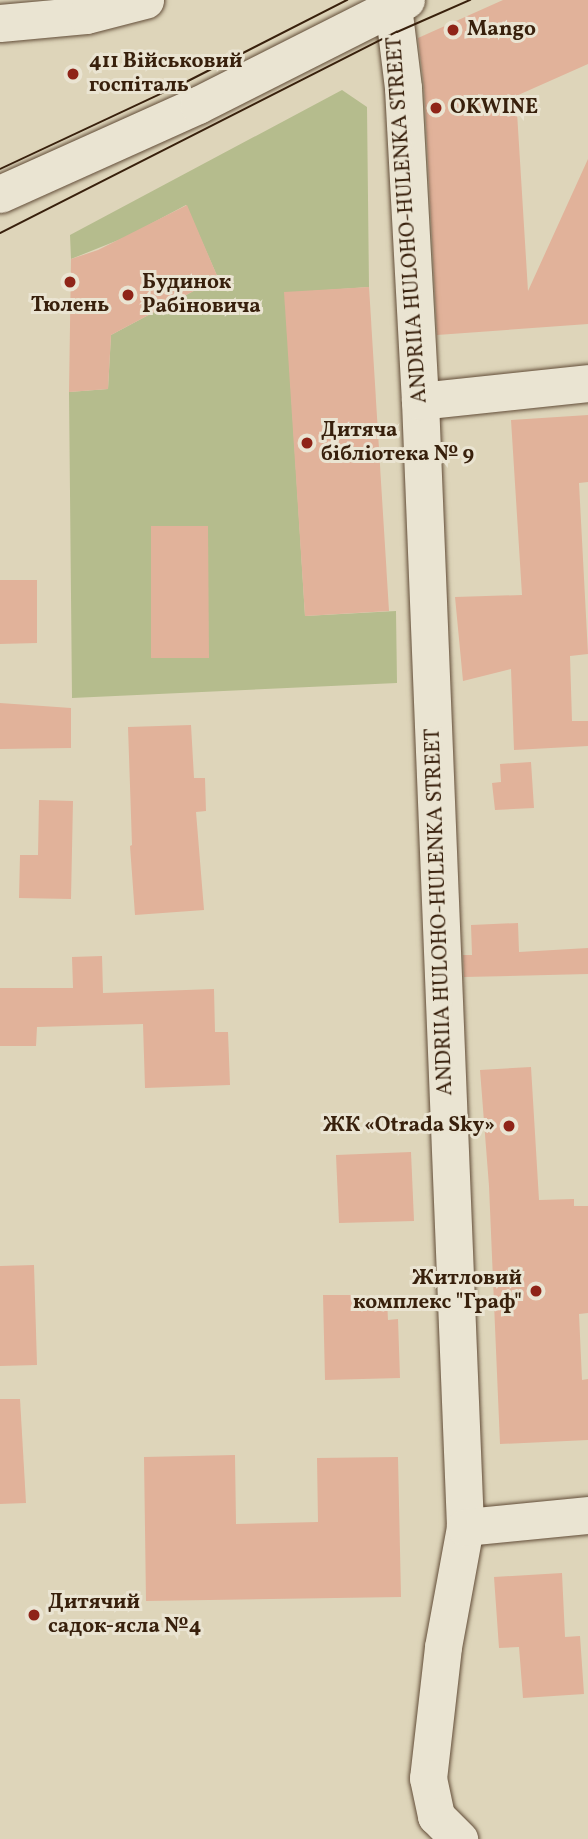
<!DOCTYPE html>
<meta charset="utf-8">
<style>
body{margin:0}
#map{position:relative;width:588px;height:1839px;overflow:hidden;background:#ded5ba;font-family:Vollkorn,serif}
div>[style]{position:absolute}
.green>*{inset:0;background:#b5bc8d}
.building>*{inset:0;background:#e1b29a}
.roads{filter:drop-shadow(0 0 2px #624d38) drop-shadow(0 0 2px #624d38)}
.minor>*{height:37px;margin:-18.5px;padding:0 18.5px;transform-origin:18.5px;border-radius:18.5px;background:#eae4d2}
.tram>*{height:2px;margin:-1px;padding:0 1px;transform-origin:1px;border-radius:1px;background:#38200c}
.dots>*{width:19px;height:19px;translate:-50% -50%;box-sizing:border-box;border:4px solid #eae4d2;border-radius:50%}
span{translate:-50% -50%;white-space:nowrap;text-align:center;line-height:1.15;-webkit-text-stroke:6px #eae4d2;paint-order:stroke}
.poi-label{font-size:21px;color:#38200c;font-weight:700}
.left{translate:0 -50%;text-align:left}
.right{translate:-100% -50%;text-align:right}
.street-label{font-size:21px;color:#38200c}
</style>
<div id="map">
<div class="green">
<div style="clip-path:polygon(342px 90px,367px 107px,369px 287px,285px 293px,305px 616px,396px 611px,397px 683px,72px 698px,69px 392px,108px 389px,111px 335px,218px 278px,186px 205px,126px 237px,71px 259px,70px 235px)"></div>
</div>
<div class="building">
<div style="clip-path:polygon(503px 0,588px 0,588px 64px,516px 96px,528px 291px,588px 159px,588px 324px,437px 335px,424px 87px,418px 38px)"></div>
<div style="clip-path:polygon(187px 205px,218px 278px,111px 335px,108px 389px,69px 392px,71px 259px,98px 250px)"></div>
<div style="clip-path:polygon(369px 287px,389px 611px,305px 616px,284px 292px)"></div>
<div style="clip-path:polygon(588px 415px,588px 482px,579px 483px,588px 654px,570px 656px,572px 721px,588px 721px,588px 746px,514px 750px,511px 669px,463px 681px,455px 597px,522px 595px,511px 420px)"></div>
<div style="clip-path:polygon(151px 526px,208px 526px,209px 658px,151px 658px)"></div>
<div style="clip-path:polygon(0 580px,37px 580px,37px 643px,0 644px)"></div>
<div style="clip-path:polygon(0 703px,71px 708px,71px 748px,0 749px)"></div>
<div style="clip-path:polygon(191px 725px,194px 778px,205px 778px,206px 811px,196px 812px,204px 910px,135px 915px,130px 846px,132px 845px,128px 727px)"></div>
<div style="clip-path:polygon(531px 762px,534px 808px,495px 810px,492px 783px,501px 782px,500px 764px)"></div>
<div style="clip-path:polygon(39px 800px,73px 801px,71px 899px,19px 898px,20px 855px,38px 855px)"></div>
<div style="clip-path:polygon(518px 923px,519px 952px,588px 948px,588px 974px,464px 977px,463px 955px,472px 955px,471px 925px)"></div>
<div style="clip-path:polygon(102px 956px,103px 993px,214px 989px,215px 1032px,228px 1032px,230px 1085px,145px 1088px,143px 1024px,37px 1027px,36px 1046px,0 1046px,0 988px,73px 988px,72px 957px)"></div>
<div style="clip-path:polygon(531px 1067px,539px 1200px,574px 1199px,574px 1206px,588px 1206px,588px 1313px,579px 1314px,582px 1380px,588px 1379px,588px 1440px,500px 1444px,489px 1186px,480px 1070px)"></div>
<div style="clip-path:polygon(411px 1152px,414px 1221px,339px 1223px,336px 1155px)"></div>
<div style="clip-path:polygon(34px 1265px,37px 1365px,0 1366px,0 1266px)"></div>
<div style="clip-path:polygon(323px 1295px,362px 1295px,362px 1300px,387px 1300px,388px 1320px,398px 1319px,400px 1378px,325px 1380px)"></div>
<div style="clip-path:polygon(0 1399px,20px 1399px,26px 1503px,0 1504px)"></div>
<div style="clip-path:polygon(235px 1455px,236px 1524px,318px 1522px,317px 1458px,398px 1457px,401px 1597px,146px 1601px,144px 1457px)"></div>
<div style="clip-path:polygon(562px 1573px,565px 1637px,580px 1636px,584px 1694px,523px 1698px,519px 1647px,499px 1648px,494px 1577px)"></div>
</div>
<div class="roads">
<div class="minor">
<div style="left:393px;top:6px;width:83px;rotate:83deg"></div>
<div style="left:403px;top:88px;width:313px;rotate:86.9deg"></div>
<div style="left:420px;top:401px;width:1127px;rotate:87.71deg"></div>
<div style="left:465px;top:1527px;width:122px;rotate:100.4deg"></div>
<div style="left:443px;top:1647px;width:132px;rotate:96.5deg"></div>
<div style="left:428px;top:1778px;width:39px;rotate:78deg"></div>
<div style="left:436px;top:1816px;width:33px;rotate:45deg"></div>
<div style="left:0;top:23px;width:86px;rotate:-5.3deg"></div>
<div style="left:86px;top:15px;width:61px;rotate:-14.3deg"></div>
<div style="left:0;top:194px;width:217px;rotate:-24.2deg"></div>
<div style="left:198px;top:105px;width:233px;rotate:-26.8deg"></div>
<div style="left:420px;top:401px;width:169px;rotate:-6.1deg"></div>
<div style="left:465px;top:1527px;width:124px;rotate:-5.6deg"></div>
</div>
</div>
<div class="tram">
<div style="left:0;top:169px;width:205px;rotate:-25.1deg"></div>
<div style="left:186px;top:82px;width:181px;rotate:-27deg"></div>
<div style="left:0;top:233px;width:445px;rotate:-26.9deg"></div>
<div style="left:397px;top:32px;width:80px;rotate:-23.7deg"></div>
</div>
<div class="dots">
<div style="left:453px;top:30px;background:#8f2418"></div>
<div style="left:73px;top:74px;background:#8f2418"></div>
<div style="left:436px;top:108px;background:#8f2418"></div>
<div style="left:70px;top:282px;background:#8f2418"></div>
<div style="left:128px;top:295px;background:#8f2418"></div>
<div style="left:307px;top:443px;background:#8f2418"></div>
<div style="left:509px;top:1126px;background:#8f2418"></div>
<div style="left:536px;top:1291px;background:#8f2418"></div>
<div style="left:34px;top:1615px;background:#8f2418"></div>
</div>
<div class="poi-label">
<span class="left" style="left:467px;top:30px">Mango</span>
<span class="left" style="left:89px;top:74px">411 Військовий<br>госпіталь</span>
<span class="left" style="left:450px;top:108px">OKWINE</span>
<span class="left" style="left:142px;top:295px">Будинок<br>Рабіновича</span>
<span style="left:70px;top:306px">Тюлень</span>
<span class="left" style="left:321px;top:443px">Дитяча<br>бібліотека № 9</span>
<span class="right" style="left:495px;top:1126px">ЖК «Otrada Sky»</span>
<span class="right" style="left:522px;top:1291px">Житловий<br>комплекс "Граф"</span>
<span class="left" style="left:48px;top:1615px">Дитячий<br>садок-ясла №4</span>
</div>
<div class="street-label">
<span style="left:408px;top:220px;rotate:-94deg">ANDRIIA HULOHO-HULENKA STREET</span>
<span style="left:440px;top:912px;rotate:-92deg">ANDRIIA HULOHO-HULENKA STREET</span>
</div>
</div>
